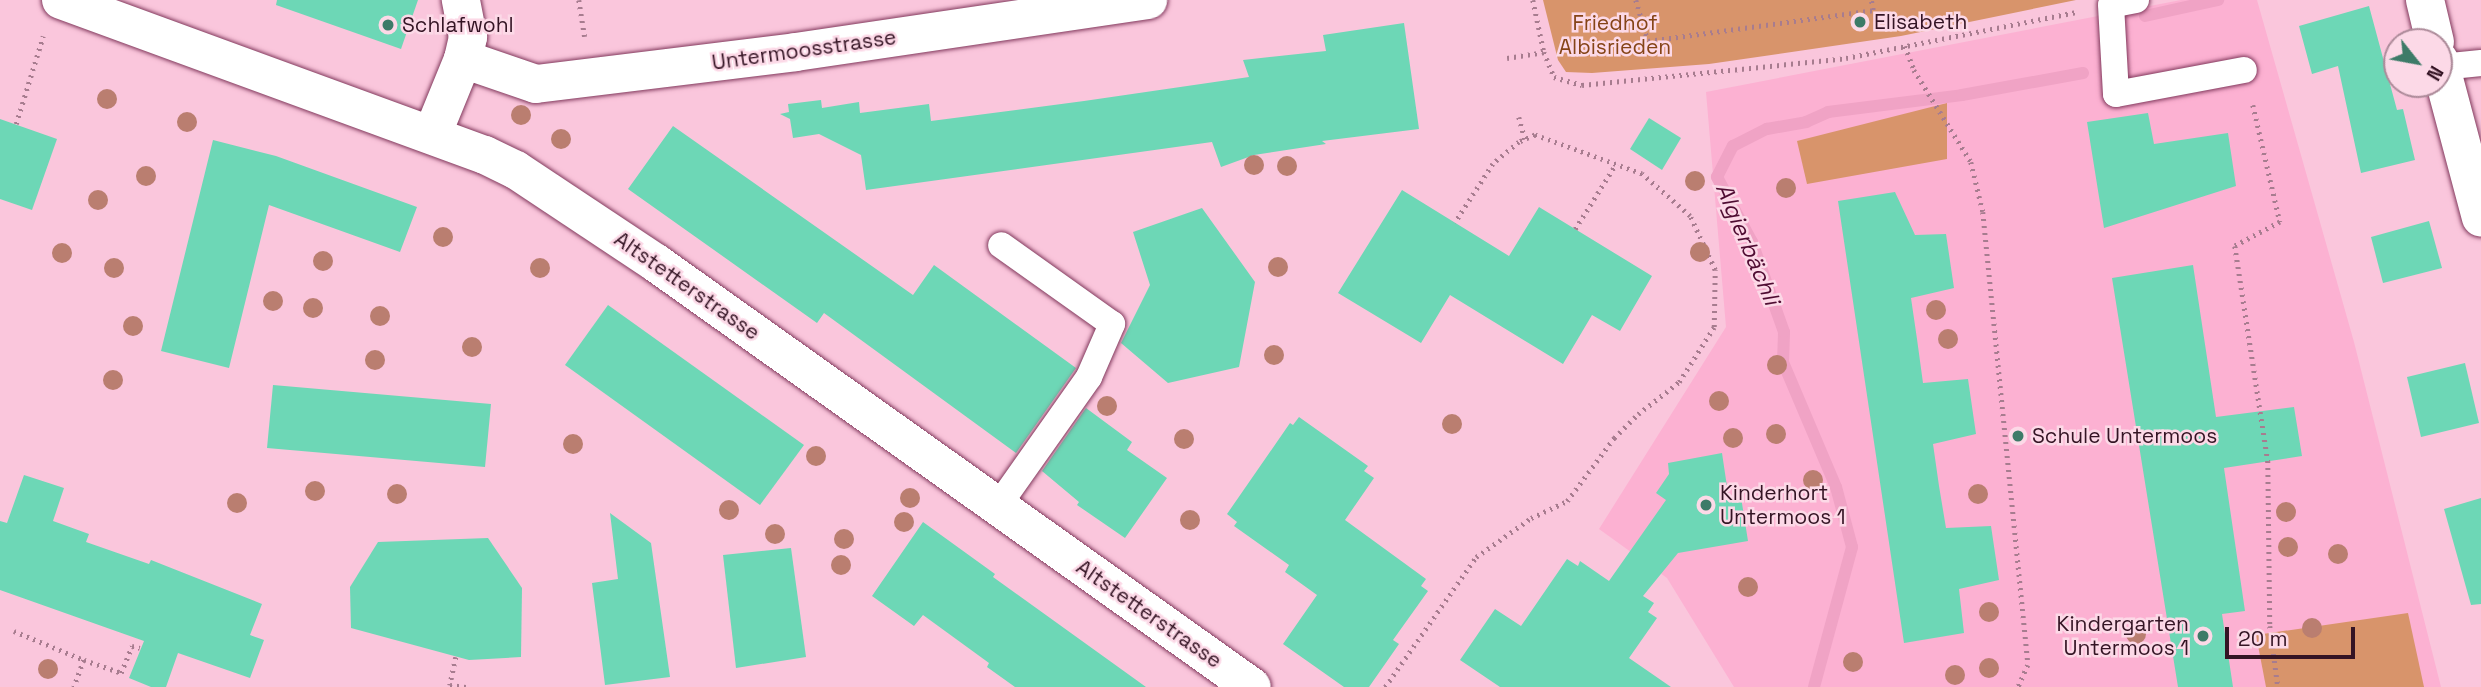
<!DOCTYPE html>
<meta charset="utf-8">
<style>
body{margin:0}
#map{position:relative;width:2481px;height:687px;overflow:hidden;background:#fac6dc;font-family:"Space Grotesk",sans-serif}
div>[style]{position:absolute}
.built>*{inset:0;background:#fcb1d2}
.green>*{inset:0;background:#d8946b}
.stream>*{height:12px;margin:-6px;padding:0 6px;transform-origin:6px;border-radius:6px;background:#f0a3c5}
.building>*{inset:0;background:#6dd7b6}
.path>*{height:4.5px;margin-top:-2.25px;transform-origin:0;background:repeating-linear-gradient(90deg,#a77c8f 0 2px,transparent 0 7px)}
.roads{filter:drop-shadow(0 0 2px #82395d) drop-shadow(0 0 2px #82395d)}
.lane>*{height:26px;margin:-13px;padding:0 13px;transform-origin:13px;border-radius:13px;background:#fff}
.street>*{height:38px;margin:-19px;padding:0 19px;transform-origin:19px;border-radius:19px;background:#fff}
.secondary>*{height:38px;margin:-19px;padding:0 19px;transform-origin:19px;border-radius:19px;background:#fff}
.trees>*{width:20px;height:20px;margin:-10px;border-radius:50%;background:#ba7e70}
.dots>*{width:19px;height:19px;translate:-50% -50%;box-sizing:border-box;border:4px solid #fcd9e7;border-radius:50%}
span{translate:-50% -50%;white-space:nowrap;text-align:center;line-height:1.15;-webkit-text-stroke:5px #fcd9e7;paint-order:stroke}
.poi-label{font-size:21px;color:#341424}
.left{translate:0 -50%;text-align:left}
.right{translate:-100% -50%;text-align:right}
.park-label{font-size:21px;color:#854417}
.street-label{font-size:21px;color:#341424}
.water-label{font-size:23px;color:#4f0c32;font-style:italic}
.north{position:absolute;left:2383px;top:28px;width:70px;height:70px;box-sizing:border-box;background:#fcd9e7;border:2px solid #ac8a99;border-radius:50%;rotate:121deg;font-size:19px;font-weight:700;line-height:28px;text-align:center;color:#341424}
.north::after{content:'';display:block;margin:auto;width:24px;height:32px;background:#3d7b68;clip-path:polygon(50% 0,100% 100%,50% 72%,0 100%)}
.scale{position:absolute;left:2225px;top:627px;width:130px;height:32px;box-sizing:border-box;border:4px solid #341424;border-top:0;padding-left:9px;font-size:21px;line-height:24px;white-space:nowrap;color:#341424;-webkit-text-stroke:5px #fcd9e7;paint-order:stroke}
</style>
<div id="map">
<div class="built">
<div style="clip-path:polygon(2181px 0,2257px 0,2354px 342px,2441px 687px,1734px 687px,1667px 578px,1599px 529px,1726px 327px,1706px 92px)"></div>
</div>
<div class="green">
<div style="clip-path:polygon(1543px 0,2076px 0,1901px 36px,1709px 64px,1592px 73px,1566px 72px,1558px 60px)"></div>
<div style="clip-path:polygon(1947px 103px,1947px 159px,1807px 184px,1797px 141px)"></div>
<div style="clip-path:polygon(2408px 613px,2424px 687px,2266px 687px,2256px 635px)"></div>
</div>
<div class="stream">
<div style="left:2145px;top:16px;width:75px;rotate:-12.4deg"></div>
<div style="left:1814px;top:687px;width:145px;rotate:-74.8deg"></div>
<div style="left:1852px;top:547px;width:62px;rotate:-104.9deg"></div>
<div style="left:1836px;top:487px;width:136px;rotate:-113deg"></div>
<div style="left:1783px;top:362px;width:30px;rotate:-88deg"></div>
<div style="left:1784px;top:332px;width:96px;rotate:-109.6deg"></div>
<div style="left:1752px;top:242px;width:74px;rotate:-118.3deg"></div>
<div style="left:1717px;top:177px;width:35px;rotate:-63deg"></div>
<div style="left:1733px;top:146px;width:38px;rotate:-27deg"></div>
<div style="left:1767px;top:129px;width:40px;rotate:-10deg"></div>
<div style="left:1806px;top:122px;width:24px;rotate:-24deg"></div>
<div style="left:1828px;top:112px;width:135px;rotate:-7.2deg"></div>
<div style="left:1962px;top:95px;width:123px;rotate:-10.3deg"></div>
</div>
<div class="building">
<div style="clip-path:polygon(277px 0,418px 0,401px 49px,276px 5px)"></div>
<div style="clip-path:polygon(2369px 6px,2397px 110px,2403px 109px,2415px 160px,2361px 173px,2338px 66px,2312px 74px,2299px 26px)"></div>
<div style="clip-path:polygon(1404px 23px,1419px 129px,1322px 141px,1326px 144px,1254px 155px,1221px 167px,1212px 142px,866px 190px,861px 155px,819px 134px,793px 138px,790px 119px,780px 114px,789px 112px,788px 104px,821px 100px,822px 108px,859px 102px,860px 113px,929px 104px,931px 121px,1084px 101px,1249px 77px,1243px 60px,1326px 51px,1323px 35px)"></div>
<div style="clip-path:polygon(2148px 113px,2154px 144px,2228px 133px,2236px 186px,2104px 228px,2087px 122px)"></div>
<div style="clip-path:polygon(1649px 118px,1681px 138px,1662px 170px,1630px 149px)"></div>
<div style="clip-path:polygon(0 119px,57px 139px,32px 210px,0 199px)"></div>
<div style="clip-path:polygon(673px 126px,913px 295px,934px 265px,1076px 368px,1016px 453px,824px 313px,817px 323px,628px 189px)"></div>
<div style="clip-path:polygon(213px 140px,276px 156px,417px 207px,400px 252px,269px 205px,229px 368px,161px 351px)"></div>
<div style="clip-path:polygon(1402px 190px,1509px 256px,1539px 207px,1652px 276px,1620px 331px,1592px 315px,1563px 364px,1450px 295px,1421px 343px,1338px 293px)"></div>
<div style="clip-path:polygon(1895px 192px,1915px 235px,1946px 234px,1954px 288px,1911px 298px,1917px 339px,1923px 383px,1968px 379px,1976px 434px,1933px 444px,1939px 486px,1946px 528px,1991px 526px,1999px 580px,1959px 589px,1964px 633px,1904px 643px,1838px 201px)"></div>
<div style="clip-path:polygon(1202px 208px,1255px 282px,1239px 367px,1168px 383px,1121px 343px,1150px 285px,1133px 232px)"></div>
<div style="clip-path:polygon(2429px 221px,2442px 268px,2383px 283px,2371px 237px)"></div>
<div style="clip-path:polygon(2193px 265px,2216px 417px,2294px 407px,2302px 456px,2224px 468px,2245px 611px,2222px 614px,2233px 687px,2178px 687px,2112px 278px)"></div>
<div style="clip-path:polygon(608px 305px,804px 445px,760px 505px,565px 365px)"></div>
<div style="clip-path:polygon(2465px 363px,2479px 423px,2421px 437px,2407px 377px)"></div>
<div style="clip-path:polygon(273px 385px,491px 404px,485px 467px,267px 448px)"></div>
<div style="clip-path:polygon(1086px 408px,1132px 442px,1127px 450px,1167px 478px,1125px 538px,1077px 505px,1079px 502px,1042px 471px)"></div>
<div style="clip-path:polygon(1299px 417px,1368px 466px,1364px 471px,1374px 478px,1345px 520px,1426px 579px,1421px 586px,1428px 591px,1393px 640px,1399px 644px,1369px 687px,1344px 687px,1283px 644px,1317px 595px,1285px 572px,1289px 565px,1234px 526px,1237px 522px,1227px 514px,1290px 423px,1293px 425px)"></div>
<div style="clip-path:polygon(1722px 453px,1729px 500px,1741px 497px,1748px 541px,1678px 553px,1643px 596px,1654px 603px,1648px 612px,1657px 618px,1629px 658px,1671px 687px,1500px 687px,1460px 660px,1495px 609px,1521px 626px,1567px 559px,1578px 566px,1580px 561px,1609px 581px,1666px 500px,1656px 493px,1669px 474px,1668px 463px)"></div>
<div style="clip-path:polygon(24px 475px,64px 488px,53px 521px,89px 534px,86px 542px,149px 564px,151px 560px,262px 604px,250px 635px,264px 640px,250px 678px,178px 653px,166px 687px,151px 687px,129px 678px,144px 641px,0 590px,0 521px,7px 523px)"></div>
<div style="clip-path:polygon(2481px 498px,2481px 604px,2471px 605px,2444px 509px)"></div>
<div style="clip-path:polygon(610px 513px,651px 543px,670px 677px,605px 685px,592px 583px,618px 579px)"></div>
<div style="clip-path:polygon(923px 522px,995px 574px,993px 577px,1146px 687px,1015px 687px,987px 667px,989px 663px,923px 615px,914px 626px,872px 596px)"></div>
<div style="clip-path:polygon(488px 538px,522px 588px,521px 657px,469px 660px,351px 628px,350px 587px,378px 542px)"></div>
<div style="clip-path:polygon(791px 548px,806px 657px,736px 668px,723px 555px)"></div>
</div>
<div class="path">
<div style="left:579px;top:0;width:37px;rotate:81deg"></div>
<div style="left:1533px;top:0;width:53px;rotate:78.1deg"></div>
<div style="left:1544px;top:52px;width:27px;rotate:68deg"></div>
<div style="left:1554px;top:77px;width:29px;rotate:16deg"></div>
<div style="left:1582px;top:85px;width:265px;rotate:-5.8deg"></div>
<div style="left:1846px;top:58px;width:235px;rotate:-11.3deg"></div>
<div style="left:1636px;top:0;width:43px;rotate:73.7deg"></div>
<div style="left:1648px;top:41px;width:227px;rotate:-7.8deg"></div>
<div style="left:1873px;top:10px;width:10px;rotate:-101deg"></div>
<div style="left:1905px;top:46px;width:26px;rotate:69deg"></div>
<div style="left:1914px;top:70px;width:108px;rotate:58.2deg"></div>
<div style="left:1971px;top:162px;width:51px;rotate:76.5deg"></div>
<div style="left:1983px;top:212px;width:455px;rotate:84.3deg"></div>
<div style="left:2028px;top:665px;width:24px;rotate:114deg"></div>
<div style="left:1507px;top:58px;width:37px;rotate:-9deg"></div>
<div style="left:2253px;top:105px;width:120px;rotate:77deg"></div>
<div style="left:2280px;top:222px;width:51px;rotate:151.9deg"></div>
<div style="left:2235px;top:246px;width:218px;rotate:81.3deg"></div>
<div style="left:2268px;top:461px;width:165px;rotate:89.3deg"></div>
<div style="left:2270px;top:626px;width:62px;rotate:82.5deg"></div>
<div style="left:1519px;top:117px;width:23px;rotate:75deg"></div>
<div style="left:16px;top:124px;width:92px;rotate:-72.9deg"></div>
<div style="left:1575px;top:229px;width:77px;rotate:-57.8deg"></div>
<div style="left:14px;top:631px;width:76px;rotate:22.5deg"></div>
<div style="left:84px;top:660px;width:29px;rotate:110deg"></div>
<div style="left:456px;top:657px;width:29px;rotate:102deg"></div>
<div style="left:450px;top:685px;width:16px;rotate:7deg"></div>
<div style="left:84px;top:660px;width:39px;rotate:19deg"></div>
<div style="left:121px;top:673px;width:29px;rotate:-68deg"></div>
<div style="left:132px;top:646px;width:8px;rotate:14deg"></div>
<div style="left:1385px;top:687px;width:159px;rotate:-55deg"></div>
<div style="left:1476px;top:557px;width:67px;rotate:-35.3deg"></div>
<div style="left:1531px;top:518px;width:40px;rotate:-25deg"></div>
<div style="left:1567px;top:501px;width:79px;rotate:-53.3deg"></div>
<div style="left:1614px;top:438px;width:34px;rotate:-45deg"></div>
<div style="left:1638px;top:414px;width:52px;rotate:-38deg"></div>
<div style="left:1679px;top:382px;width:65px;rotate:-57.5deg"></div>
<div style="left:1714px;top:327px;width:57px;rotate:-89deg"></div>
<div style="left:1715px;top:270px;width:60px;rotate:-114.8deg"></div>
<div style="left:1690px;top:216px;width:64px;rotate:-138.8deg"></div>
<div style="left:1642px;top:174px;width:114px;rotate:-160deg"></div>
<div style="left:1535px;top:135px;width:17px;rotate:156deg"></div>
<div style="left:1519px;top:142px;width:34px;rotate:140deg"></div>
<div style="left:1493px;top:164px;width:70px;rotate:122.8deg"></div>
</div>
<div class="roads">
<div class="lane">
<div style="left:2136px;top:0;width:25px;rotate:169deg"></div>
<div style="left:2111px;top:5px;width:89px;rotate:86.8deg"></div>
<div style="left:2116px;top:94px;width:130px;rotate:-10.6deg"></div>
<div style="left:2441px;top:67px;width:40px;rotate:-5.7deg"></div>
<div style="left:998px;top:506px;width:158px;rotate:-54.8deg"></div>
<div style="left:1089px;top:377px;width:58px;rotate:-66.5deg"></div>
<div style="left:1112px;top:324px;width:136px;rotate:-144.6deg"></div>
</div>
<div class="street">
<div style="left:2425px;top:0;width:43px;rotate:76.6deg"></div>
<div style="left:463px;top:59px;width:77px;rotate:18.9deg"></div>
<div style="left:536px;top:84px;width:262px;rotate:-7deg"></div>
<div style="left:796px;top:52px;width:356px;rotate:-8.4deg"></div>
<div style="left:2439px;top:60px;width:163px;rotate:75.1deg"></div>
<div style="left:432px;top:135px;width:82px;rotate:-67.8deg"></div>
<div style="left:463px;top:59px;width:23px;rotate:-77deg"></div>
<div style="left:468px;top:37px;width:38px;rotate:-101deg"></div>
</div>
<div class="secondary">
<div style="left:61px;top:0;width:451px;rotate:20.1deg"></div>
<div style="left:485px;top:155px;width:34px;rotate:26deg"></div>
<div style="left:516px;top:170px;width:168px;rotate:33.6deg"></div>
<div style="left:656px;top:263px;width:731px;rotate:35.43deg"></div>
</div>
</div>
<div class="trees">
<div style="left:107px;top:99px"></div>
<div style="left:521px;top:115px"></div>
<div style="left:187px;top:122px"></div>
<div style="left:561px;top:139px"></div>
<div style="left:1254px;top:165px"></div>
<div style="left:1287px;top:166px"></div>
<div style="left:146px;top:176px"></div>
<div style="left:1695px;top:181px"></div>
<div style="left:1786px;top:188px"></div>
<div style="left:98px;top:200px"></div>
<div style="left:443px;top:237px"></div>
<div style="left:1700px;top:252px"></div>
<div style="left:62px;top:253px"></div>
<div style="left:323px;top:261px"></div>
<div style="left:1278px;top:267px"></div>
<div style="left:114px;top:268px"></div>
<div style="left:540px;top:268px"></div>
<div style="left:273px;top:301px"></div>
<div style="left:313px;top:308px"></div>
<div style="left:1936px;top:310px"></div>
<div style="left:380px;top:316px"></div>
<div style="left:133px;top:326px"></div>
<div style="left:1948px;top:339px"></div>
<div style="left:472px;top:347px"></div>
<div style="left:1274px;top:355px"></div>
<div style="left:375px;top:360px"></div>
<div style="left:1777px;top:365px"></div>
<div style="left:113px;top:380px"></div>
<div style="left:1719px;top:401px"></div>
<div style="left:1107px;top:406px"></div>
<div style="left:1452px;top:424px"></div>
<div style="left:1776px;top:434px"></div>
<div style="left:1733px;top:438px"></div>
<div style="left:1184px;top:439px"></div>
<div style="left:573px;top:444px"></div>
<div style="left:816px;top:456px"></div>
<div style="left:1813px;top:480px"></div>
<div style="left:315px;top:491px"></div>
<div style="left:397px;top:494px"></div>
<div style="left:1978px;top:494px"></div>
<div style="left:910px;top:498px"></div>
<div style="left:237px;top:503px"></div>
<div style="left:729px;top:510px"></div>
<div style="left:2286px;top:512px"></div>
<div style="left:1190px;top:520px"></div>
<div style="left:904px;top:522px"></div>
<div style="left:775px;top:534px"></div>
<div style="left:844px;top:539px"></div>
<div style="left:2288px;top:547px"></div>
<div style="left:2338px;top:554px"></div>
<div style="left:841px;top:565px"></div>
<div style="left:1748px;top:587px"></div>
<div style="left:1989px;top:612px"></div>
<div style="left:2312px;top:628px"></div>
<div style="left:2136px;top:634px"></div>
<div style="left:1853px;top:662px"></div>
<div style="left:1989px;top:668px"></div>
<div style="left:48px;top:669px"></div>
<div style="left:1955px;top:675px"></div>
</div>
<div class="dots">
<div style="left:1860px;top:22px;background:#3d7b68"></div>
<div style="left:388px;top:25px;background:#3d7b68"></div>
<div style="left:2018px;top:436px;background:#3d7b68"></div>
<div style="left:1706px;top:505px;background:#3d7b68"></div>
<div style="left:2203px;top:636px;background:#3d7b68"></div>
</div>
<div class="poi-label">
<span class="left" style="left:1874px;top:22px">Elisabeth</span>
<span class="left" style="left:402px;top:25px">Schlafwohl</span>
<span class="left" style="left:2032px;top:436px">Schule Untermoos</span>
<span class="left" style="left:1720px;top:505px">Kinderhort<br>Untermoos 1</span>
<span class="right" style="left:2189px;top:636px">Kindergarten<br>Untermoos 1</span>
</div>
<div class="park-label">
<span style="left:1615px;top:35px">Friedhof<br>Albisrieden</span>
</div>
<div class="street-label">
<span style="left:804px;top:50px;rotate:-8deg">Untermoosstrasse</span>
<span style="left:687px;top:286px;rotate:35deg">Altstetterstrasse</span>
<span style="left:1149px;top:614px;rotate:35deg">Altstetterstrasse</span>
</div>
<div class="water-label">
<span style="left:1748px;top:244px;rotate:67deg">Algierbächli</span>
</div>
<div class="north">N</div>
<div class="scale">20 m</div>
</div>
